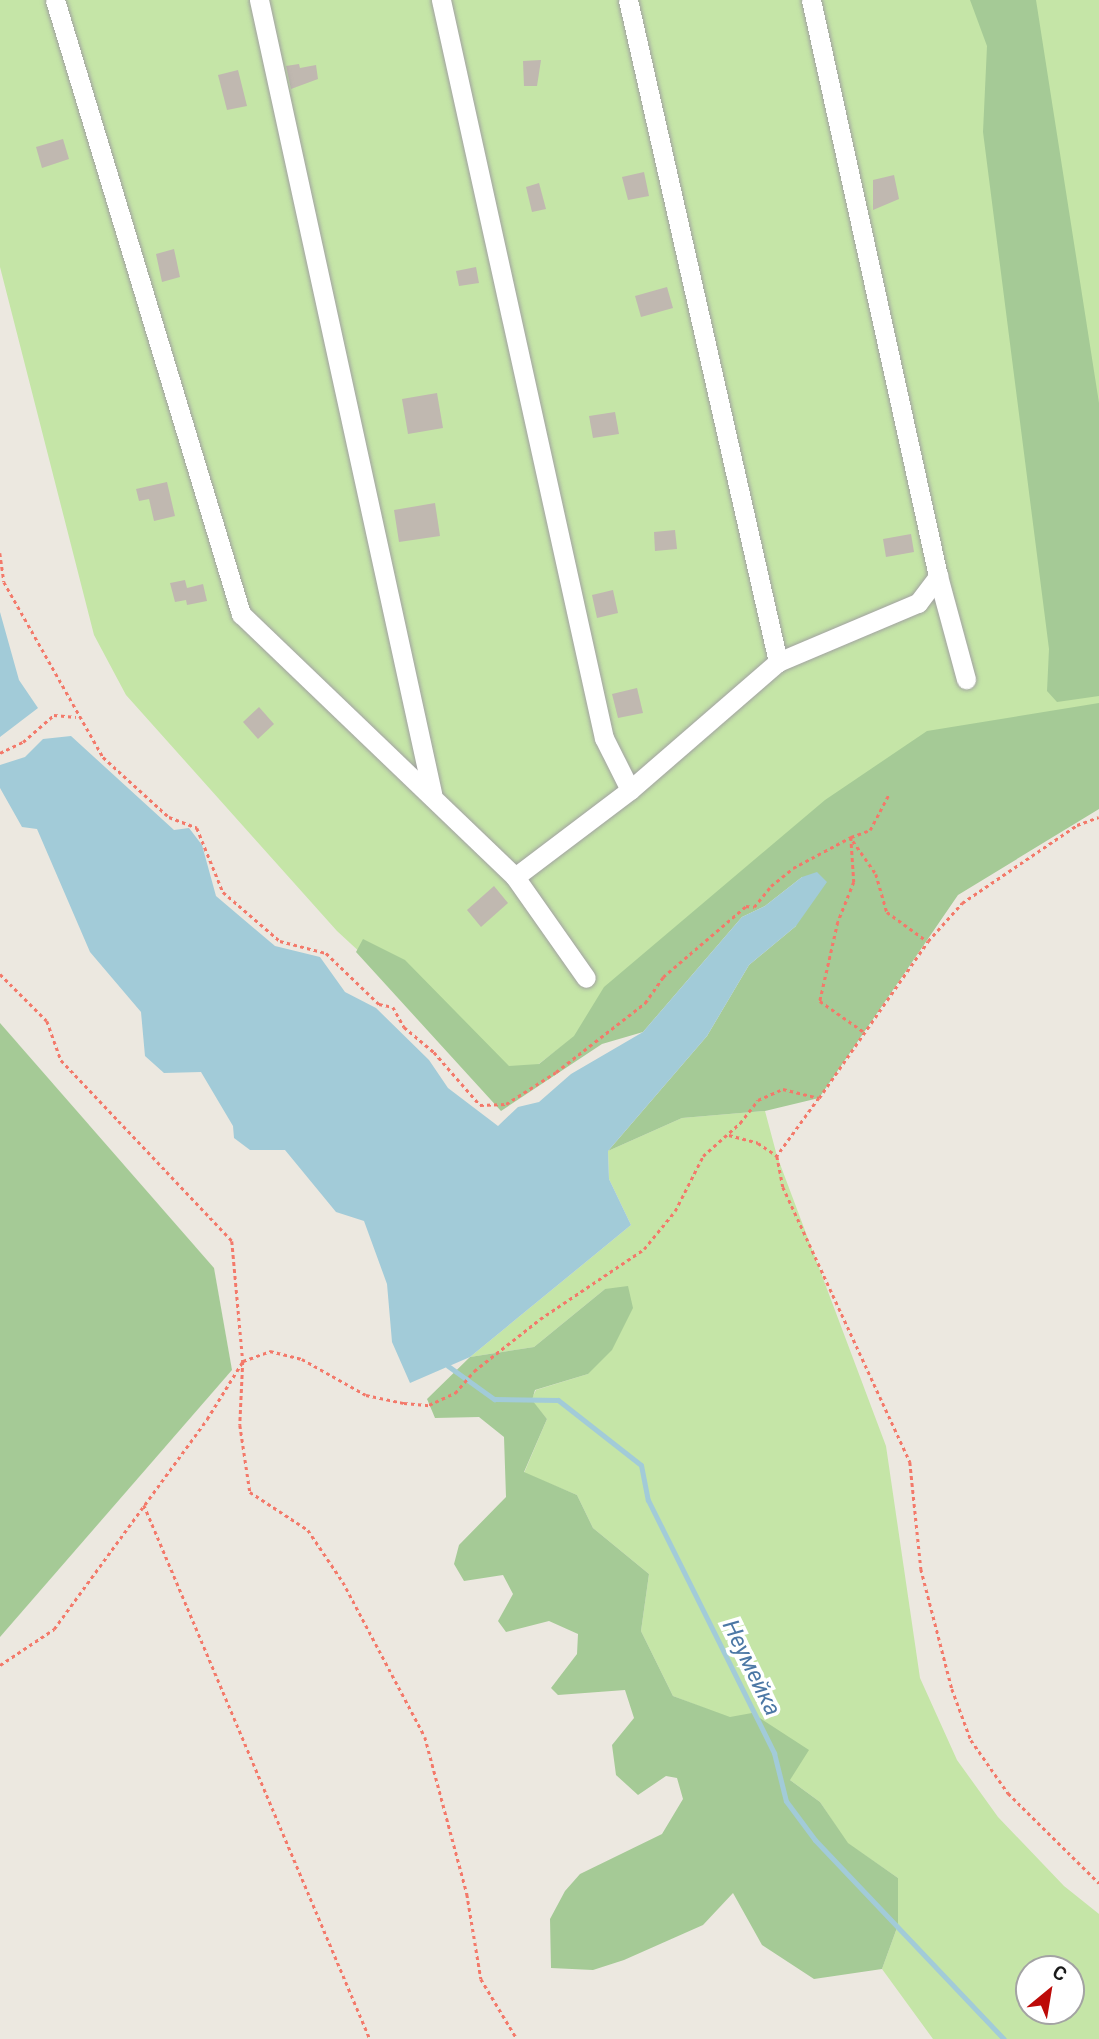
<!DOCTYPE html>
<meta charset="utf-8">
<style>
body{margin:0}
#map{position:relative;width:1099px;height:2039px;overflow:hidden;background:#ece8e0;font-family:Roboto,sans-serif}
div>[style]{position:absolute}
.grass>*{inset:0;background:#c5e5a7}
.forest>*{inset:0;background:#a5ca96}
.water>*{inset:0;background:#a2cbd8}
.stream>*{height:5px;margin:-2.5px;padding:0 2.5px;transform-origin:2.5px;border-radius:2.5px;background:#a2cbd8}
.building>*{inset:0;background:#c0b8b0}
.path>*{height:2.5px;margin-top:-1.25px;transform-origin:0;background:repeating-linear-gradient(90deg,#f3796a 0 3.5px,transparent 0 7px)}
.roads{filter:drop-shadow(0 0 2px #a1a1a1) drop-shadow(0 0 2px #a1a1a1)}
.minor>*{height:19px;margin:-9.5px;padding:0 9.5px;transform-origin:9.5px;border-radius:9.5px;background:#fff}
span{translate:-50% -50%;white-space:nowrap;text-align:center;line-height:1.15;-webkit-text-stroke:7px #fff;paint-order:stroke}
.water-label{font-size:23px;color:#4c78a5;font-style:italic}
.north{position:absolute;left:1015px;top:1955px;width:70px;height:70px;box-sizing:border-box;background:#fff;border:2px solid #a3a3a3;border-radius:50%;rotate:30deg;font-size:19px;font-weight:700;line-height:28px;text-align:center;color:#1a1a1a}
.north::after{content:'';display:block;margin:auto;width:24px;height:32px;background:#bd0a08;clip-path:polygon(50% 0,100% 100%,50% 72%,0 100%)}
</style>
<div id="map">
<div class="grass">
<div style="clip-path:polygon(0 0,1099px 0,1099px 724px,919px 755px,681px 956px,507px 1088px,337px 931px,126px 695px,94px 635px,0 267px)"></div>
<div style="clip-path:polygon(evenodd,765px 1111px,777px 1156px,886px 1446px,920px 1678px,957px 1760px,998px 1817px,1064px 1886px,1099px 1914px,1099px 2039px,933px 2039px,882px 1969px,898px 1925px,898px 1878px,847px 1843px,820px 1802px,790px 1780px,730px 1718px,673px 1696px,641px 1631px,649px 1574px,593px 1528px,577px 1495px,524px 1473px,547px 1419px,531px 1400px,536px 1390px,588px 1374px,605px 1289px,534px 1347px,470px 1357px,631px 1225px,609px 1179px,608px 1151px,682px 1118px,765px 1111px,1029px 1969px,1071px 1969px,1071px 2011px,1029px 2011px,1029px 1969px)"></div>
</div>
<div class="forest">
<div style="clip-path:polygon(970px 0,1036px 0,1099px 403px,1099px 696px,1057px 702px,1047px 691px,1049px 649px,983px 132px,987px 46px)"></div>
<div style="clip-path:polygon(1099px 703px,1099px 809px,958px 895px,819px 1098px,765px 1111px,682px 1118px,608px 1151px,707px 1036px,749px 965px,796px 926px,802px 877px,765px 906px,742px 917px,643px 1032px,602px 1044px,501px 1111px,356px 952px,363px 939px,405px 960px,509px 1066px,539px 1064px,574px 1036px,604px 987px,825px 800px,927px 731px)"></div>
<div style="clip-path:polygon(0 1023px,214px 1268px,232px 1370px,0 1637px)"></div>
<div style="clip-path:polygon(628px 1286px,633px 1308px,612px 1350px,588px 1374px,535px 1390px,532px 1400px,547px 1419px,524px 1472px,577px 1495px,593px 1528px,649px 1574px,641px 1631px,673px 1696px,730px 1717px,752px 1713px,809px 1750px,790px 1780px,820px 1802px,848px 1843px,898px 1878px,898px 1925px,882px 1969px,814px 1979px,762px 1945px,733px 1893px,703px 1925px,624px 1960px,593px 1970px,551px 1968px,550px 1919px,565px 1891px,580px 1874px,662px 1834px,683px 1799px,677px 1778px,666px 1776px,638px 1795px,616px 1775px,612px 1745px,634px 1718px,625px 1690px,558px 1695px,551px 1688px,577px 1654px,578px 1634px,549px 1621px,506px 1632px,498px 1621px,513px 1594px,503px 1575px,464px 1581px,454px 1564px,459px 1545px,506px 1497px,504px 1437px,479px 1417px,435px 1418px,427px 1399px,470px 1357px,534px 1347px,605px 1289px)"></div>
</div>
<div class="water">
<div style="clip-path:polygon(0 612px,19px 680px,38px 708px,0 737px)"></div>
<div style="clip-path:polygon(71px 736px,174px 830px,189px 828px,202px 845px,216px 896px,275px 946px,320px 957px,345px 992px,376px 1008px,429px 1060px,448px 1088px,498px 1126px,518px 1107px,539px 1102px,571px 1074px,643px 1032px,742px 917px,765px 906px,802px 877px,817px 872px,827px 882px,796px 926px,749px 965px,707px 1036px,608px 1151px,609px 1179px,631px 1225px,470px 1357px,410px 1383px,392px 1342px,387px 1284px,364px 1221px,336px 1212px,285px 1150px,250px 1150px,234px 1138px,233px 1126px,201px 1072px,164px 1073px,145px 1056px,141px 1012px,90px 952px,37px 829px,22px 827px,0 788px,0 765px,25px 757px,43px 739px)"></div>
</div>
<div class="stream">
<div style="left:448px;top:1366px;width:57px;rotate:35.7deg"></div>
<div style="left:494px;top:1399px;width:64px;rotate:0.9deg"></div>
<div style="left:558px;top:1400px;width:105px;rotate:38.1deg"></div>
<div style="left:641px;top:1465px;width:36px;rotate:79deg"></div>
<div style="left:648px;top:1500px;width:283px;rotate:63.5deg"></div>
<div style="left:774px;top:1753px;width:49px;rotate:76deg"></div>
<div style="left:786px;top:1801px;width:49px;rotate:53.4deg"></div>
<div style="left:815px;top:1840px;width:274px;rotate:46.5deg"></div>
</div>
<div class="building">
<div style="clip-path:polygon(541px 60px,537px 86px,524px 86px,523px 61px)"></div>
<div style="clip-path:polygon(299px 64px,300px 68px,316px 65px,318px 79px,291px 89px,286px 66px)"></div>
<div style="clip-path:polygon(238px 70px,247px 106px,227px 110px,218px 75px)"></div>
<div style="clip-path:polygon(63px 139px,69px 159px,42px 168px,36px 147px)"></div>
<div style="clip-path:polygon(644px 172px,649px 196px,628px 200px,622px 177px)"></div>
<div style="clip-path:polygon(894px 175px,899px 199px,873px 210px,873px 180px)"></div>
<div style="clip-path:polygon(539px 183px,546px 209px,532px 212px,526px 187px)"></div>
<div style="clip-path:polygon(174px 249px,180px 277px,162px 282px,156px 254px)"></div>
<div style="clip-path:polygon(476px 267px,479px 283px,459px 286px,456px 271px)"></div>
<div style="clip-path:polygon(667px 287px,673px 308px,641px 317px,635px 296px)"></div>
<div style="clip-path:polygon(437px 393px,443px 428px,408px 434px,402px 399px)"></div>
<div style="clip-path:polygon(615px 412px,619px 434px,593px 438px,589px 416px)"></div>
<div style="clip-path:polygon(167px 482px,175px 516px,154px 521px,149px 499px,139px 501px,136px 489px)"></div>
<div style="clip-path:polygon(435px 503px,440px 536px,399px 542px,394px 510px)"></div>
<div style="clip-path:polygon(675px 530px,677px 549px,655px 551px,654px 532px)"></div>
<div style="clip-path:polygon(911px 534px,914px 552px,886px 557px,883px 539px)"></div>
<div style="clip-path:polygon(185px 580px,187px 588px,203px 584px,207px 601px,187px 605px,186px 600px,175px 602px,170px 583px)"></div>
<div style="clip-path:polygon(613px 590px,618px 613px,597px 618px,592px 595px)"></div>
<div style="clip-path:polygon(637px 688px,643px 713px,618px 718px,612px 694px)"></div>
<div style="clip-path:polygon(259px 707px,274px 724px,258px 739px,243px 722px)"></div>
<div style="clip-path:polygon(494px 886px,508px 903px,481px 927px,467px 910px)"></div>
</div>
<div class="path">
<div style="left:0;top:553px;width:29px;rotate:82deg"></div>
<div style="left:4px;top:582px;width:201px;rotate:60.5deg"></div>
<div style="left:103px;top:757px;width:89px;rotate:42.3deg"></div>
<div style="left:169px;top:817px;width:30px;rotate:21deg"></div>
<div style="left:197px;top:828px;width:69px;rotate:67.9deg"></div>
<div style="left:223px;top:892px;width:75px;rotate:40.7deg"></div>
<div style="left:280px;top:941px;width:48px;rotate:14.6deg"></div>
<div style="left:326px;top:953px;width:74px;rotate:43.9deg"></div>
<div style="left:379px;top:1004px;width:14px;rotate:12deg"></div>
<div style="left:393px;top:1007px;width:23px;rotate:61deg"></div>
<div style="left:404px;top:1027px;width:39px;rotate:40deg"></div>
<div style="left:434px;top:1052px;width:70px;rotate:49deg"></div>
<div style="left:480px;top:1105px;width:26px;rotate:-2deg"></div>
<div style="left:506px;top:1104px;width:59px;rotate:-32.6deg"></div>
<div style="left:556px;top:1072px;width:113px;rotate:-37.8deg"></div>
<div style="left:645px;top:1003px;width:32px;rotate:-55deg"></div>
<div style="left:663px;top:977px;width:109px;rotate:-40.5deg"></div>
<div style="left:746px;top:906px;width:8px;rotate:7deg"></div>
<div style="left:754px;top:907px;width:27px;rotate:-51deg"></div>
<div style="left:771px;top:886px;width:28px;rotate:-39deg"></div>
<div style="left:793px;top:868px;width:66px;rotate:-28.1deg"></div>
<div style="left:851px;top:837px;width:45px;rotate:86.2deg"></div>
<div style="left:854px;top:882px;width:43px;rotate:111.8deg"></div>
<div style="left:838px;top:922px;width:81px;rotate:102.8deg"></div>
<div style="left:820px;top:1001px;width:54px;rotate:35.2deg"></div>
<div style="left:0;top:753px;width:25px;rotate:-26deg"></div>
<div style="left:23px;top:742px;width:41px;rotate:-41.1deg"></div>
<div style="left:54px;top:715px;width:22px;rotate:5deg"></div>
<div style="left:851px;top:837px;width:20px;rotate:-20deg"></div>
<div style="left:870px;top:830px;width:41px;rotate:-62.2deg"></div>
<div style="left:853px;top:841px;width:40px;rotate:55.1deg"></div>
<div style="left:876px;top:874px;width:40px;rotate:74deg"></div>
<div style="left:887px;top:912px;width:49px;rotate:35.9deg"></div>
<div style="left:0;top:974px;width:66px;rotate:45deg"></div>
<div style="left:47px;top:1021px;width:41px;rotate:70.3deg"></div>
<div style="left:61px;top:1060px;width:249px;rotate:46.6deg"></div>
<div style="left:232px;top:1241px;width:121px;rotate:84.8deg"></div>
<div style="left:243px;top:1361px;width:64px;rotate:92.7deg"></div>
<div style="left:240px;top:1425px;width:68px;rotate:81.5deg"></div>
<div style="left:250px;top:1492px;width:69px;rotate:33.2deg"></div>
<div style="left:308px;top:1530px;width:63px;rotate:56.1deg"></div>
<div style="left:343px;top:1582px;width:175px;rotate:62.1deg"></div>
<div style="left:425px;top:1737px;width:163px;rotate:75deg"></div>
<div style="left:467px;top:1894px;width:86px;rotate:80.6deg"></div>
<div style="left:481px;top:1979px;width:70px;rotate:59deg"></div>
<div style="left:819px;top:1098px;width:72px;rotate:125.9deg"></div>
<div style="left:777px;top:1156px;width:32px;rotate:79deg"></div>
<div style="left:783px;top:1187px;width:303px;rotate:65.2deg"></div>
<div style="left:910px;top:1462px;width:108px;rotate:84.1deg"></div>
<div style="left:921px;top:1569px;width:124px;rotate:75.5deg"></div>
<div style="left:952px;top:1689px;width:54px;rotate:69.6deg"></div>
<div style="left:971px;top:1740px;width:65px;rotate:55.1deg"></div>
<div style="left:1008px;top:1793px;width:128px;rotate:44.7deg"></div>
<div style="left:729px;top:1135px;width:30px;rotate:15deg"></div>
<div style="left:758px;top:1143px;width:23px;rotate:34deg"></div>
<div style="left:144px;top:1505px;width:580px;rotate:67.06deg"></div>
<div style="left:0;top:1665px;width:65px;rotate:-33.7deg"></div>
<div style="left:54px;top:1629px;width:260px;rotate:-53.9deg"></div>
<div style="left:207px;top:1419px;width:68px;rotate:-58.2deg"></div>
<div style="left:243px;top:1361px;width:29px;rotate:-20deg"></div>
<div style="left:270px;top:1351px;width:33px;rotate:14deg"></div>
<div style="left:302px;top:1359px;width:73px;rotate:29.4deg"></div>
<div style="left:366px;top:1395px;width:39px;rotate:12deg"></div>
<div style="left:404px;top:1403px;width:25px;rotate:5deg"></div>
<div style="left:429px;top:1405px;width:29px;rotate:-25deg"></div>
<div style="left:455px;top:1393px;width:29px;rotate:-49deg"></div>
<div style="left:474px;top:1371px;width:84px;rotate:-38.2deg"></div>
<div style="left:540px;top:1319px;width:125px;rotate:-33.9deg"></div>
<div style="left:644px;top:1249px;width:49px;rotate:-50.8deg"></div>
<div style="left:675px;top:1211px;width:62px;rotate:-63deg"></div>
<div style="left:703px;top:1156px;width:50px;rotate:-41.7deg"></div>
<div style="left:740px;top:1123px;width:29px;rotate:-52deg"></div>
<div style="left:758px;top:1100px;width:27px;rotate:-24deg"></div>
<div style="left:783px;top:1089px;width:37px;rotate:14deg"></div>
<div style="left:819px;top:1098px;width:191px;rotate:-55.2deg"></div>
<div style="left:928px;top:941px;width:51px;rotate:-48.2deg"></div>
<div style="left:962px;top:903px;width:139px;rotate:-34.1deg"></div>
<div style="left:1077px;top:825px;width:23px;rotate:-20deg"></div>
</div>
<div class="roads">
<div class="minor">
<div style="left:55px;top:0;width:642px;rotate:73.15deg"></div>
<div style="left:241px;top:614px;width:380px;rotate:43.8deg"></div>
<div style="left:515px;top:877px;width:144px;rotate:-37.1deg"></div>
<div style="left:630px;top:790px;width:196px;rotate:-40.9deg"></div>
<div style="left:778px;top:662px;width:152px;rotate:-22.9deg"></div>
<div style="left:918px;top:603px;width:34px;rotate:-53deg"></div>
<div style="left:938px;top:576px;width:590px;rotate:-102.43deg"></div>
<div style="left:259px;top:0;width:812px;rotate:77.69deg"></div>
<div style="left:441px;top:0;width:756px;rotate:77.55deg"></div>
<div style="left:604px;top:738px;width:58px;rotate:63.4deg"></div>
<div style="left:628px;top:0;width:679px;rotate:77.23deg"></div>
<div style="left:938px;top:576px;width:107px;rotate:74.8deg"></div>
<div style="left:515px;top:877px;width:123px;rotate:54.9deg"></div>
</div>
</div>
<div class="water-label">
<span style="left:751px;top:1668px;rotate:64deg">Неумейка</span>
</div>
<div class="north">С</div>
</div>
